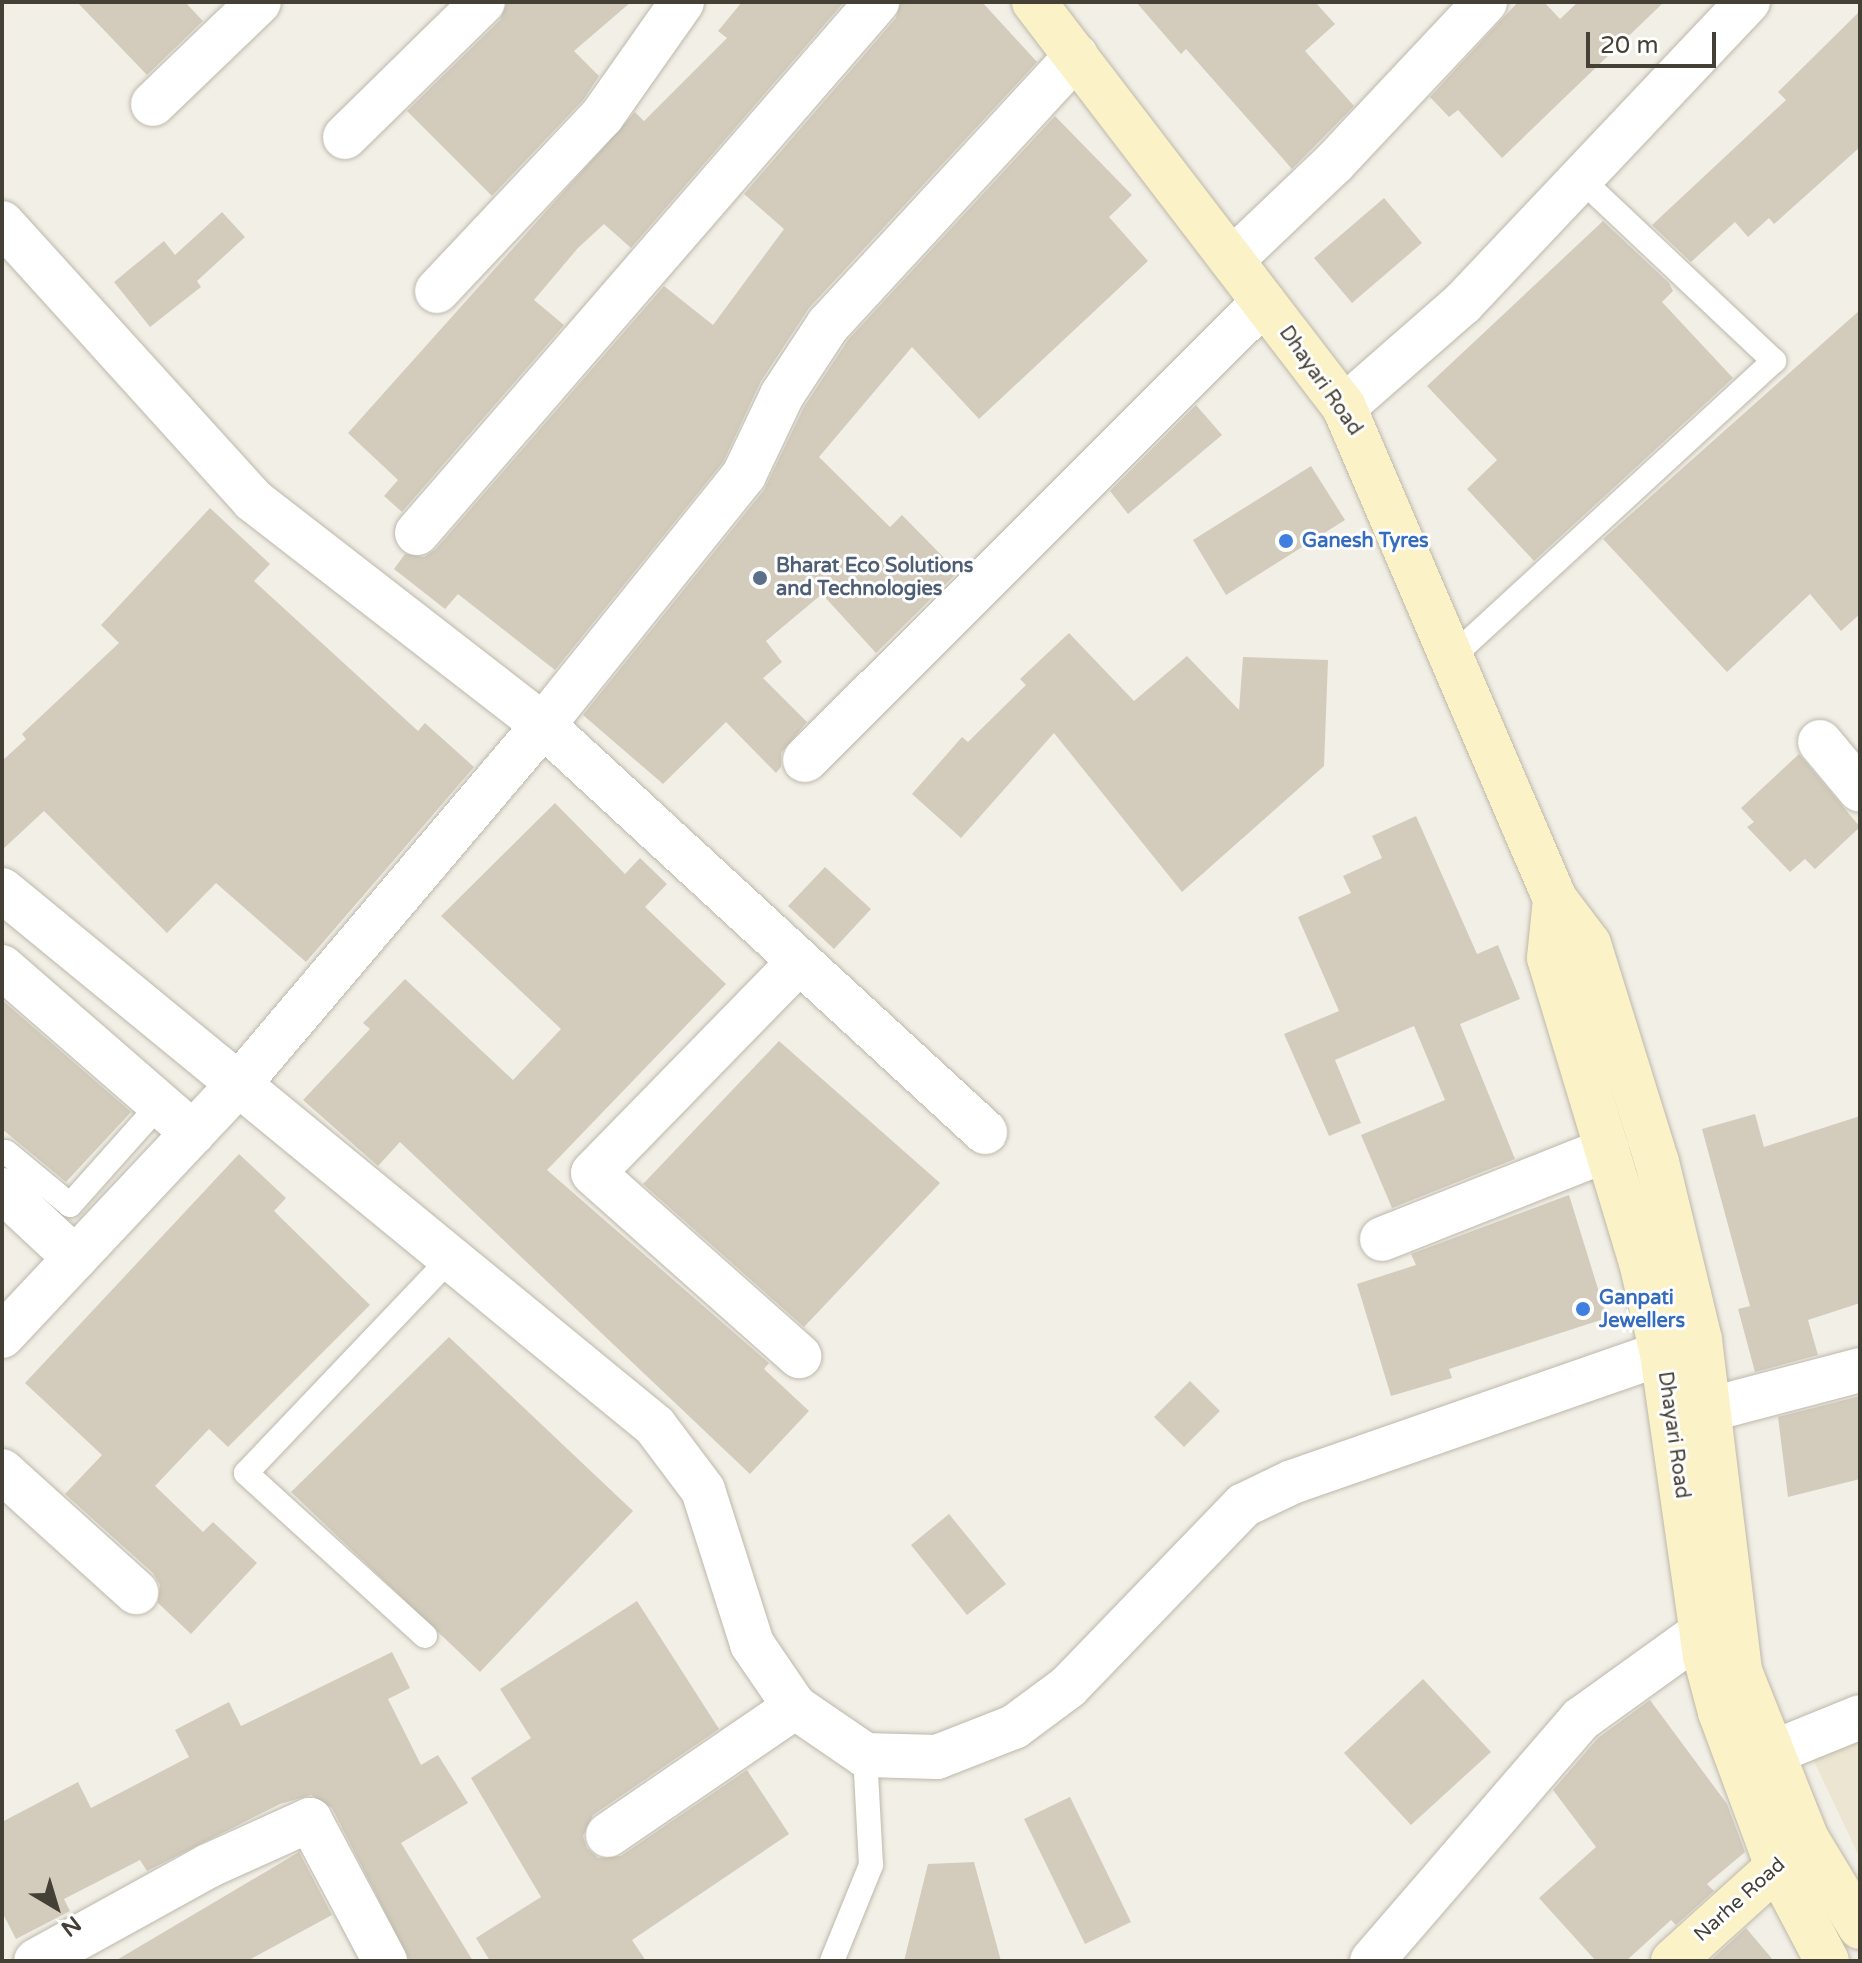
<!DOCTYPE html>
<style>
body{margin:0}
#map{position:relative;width:1862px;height:1963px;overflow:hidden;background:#f2efe7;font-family:"Varela Round",sans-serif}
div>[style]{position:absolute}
.education>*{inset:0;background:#ebe5d1}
.building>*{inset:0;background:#d3ccbd}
.roads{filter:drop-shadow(0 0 2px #bdb8aa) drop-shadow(0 0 2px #bdb8aa)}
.lane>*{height:24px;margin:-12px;padding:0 12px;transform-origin:12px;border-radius:12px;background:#fff}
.street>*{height:44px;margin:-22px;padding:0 22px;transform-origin:22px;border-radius:22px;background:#fff}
.secondary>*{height:44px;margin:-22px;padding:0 22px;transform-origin:22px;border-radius:22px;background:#fbf2c8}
.dots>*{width:22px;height:22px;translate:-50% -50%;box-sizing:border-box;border:4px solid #fff;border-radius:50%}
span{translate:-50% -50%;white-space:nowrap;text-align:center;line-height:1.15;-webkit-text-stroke:6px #fff;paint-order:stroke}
.street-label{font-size:20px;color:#454036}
.shop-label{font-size:20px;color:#366cbe;font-weight:700}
.left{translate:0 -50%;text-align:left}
.service-label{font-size:20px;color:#4e5e75;font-weight:700}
.frame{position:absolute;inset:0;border:4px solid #454036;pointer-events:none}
.north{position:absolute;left:16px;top:1867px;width:80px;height:80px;-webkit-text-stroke:6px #fff;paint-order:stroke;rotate:142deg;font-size:22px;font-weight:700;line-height:32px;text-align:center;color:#454036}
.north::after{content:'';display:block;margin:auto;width:28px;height:36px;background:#454036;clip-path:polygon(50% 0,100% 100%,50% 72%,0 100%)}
.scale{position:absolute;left:1586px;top:32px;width:130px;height:36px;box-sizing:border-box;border:4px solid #454036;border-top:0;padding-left:10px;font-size:24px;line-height:28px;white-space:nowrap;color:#454036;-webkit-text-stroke:6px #fff;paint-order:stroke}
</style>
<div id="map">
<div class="education">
<div style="clip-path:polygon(1860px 1734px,1860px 1858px,1811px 1755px)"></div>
</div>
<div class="building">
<div style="clip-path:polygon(77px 2px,185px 2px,203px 21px,147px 75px)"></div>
<div style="clip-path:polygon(507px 2px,631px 2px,574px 51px,599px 76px,583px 100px,492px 196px,407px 111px,500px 20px)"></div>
<div style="clip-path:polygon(742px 2px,844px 2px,631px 248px,604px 224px,578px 248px,534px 300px,564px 325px,402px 512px,384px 496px,398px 480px,348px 433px,635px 112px,644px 121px,727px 38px,718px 31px)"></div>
<div style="clip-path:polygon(901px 2px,982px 2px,1037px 62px,809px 308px,761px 381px,723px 462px,555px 670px,458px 594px,445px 609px,394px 569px,405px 554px,424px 557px,436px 549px,664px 286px,713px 325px,784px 229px,744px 194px,896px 18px)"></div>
<div style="clip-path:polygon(1136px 2px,1315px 2px,1335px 24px,1305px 51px,1354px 106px,1292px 169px,1186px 49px,1181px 54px)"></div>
<div style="clip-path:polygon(1518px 2px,1544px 2px,1560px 19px,1578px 2px,1664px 2px,1502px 158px,1458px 110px,1449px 117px,1430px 97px)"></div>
<div style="clip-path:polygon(1860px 11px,1860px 147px,1774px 224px,1769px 218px,1748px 237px,1735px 222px,1691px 262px,1652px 225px,1786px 100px,1778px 92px)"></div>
<div style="clip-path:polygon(1055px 116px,1132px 195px,1109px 217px,1148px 261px,979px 419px,912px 347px,819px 457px,890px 527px,902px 515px,958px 572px,876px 653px,822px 594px,766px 641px,782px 662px,763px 678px,807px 722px,781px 753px,781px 767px,776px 773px,726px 722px,663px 784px,583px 715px,764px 490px,804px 407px,848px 340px)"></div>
<div style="clip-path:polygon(1384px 198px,1422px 243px,1352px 303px,1314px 258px)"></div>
<div style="clip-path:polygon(222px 212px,245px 237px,197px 281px,201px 287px,150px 327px,114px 282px,164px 241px,175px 255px)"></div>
<div style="clip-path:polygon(1603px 221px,1669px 283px,1673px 291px,1662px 302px,1733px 378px,1534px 561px,1467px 489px,1497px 460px,1427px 386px)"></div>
<div style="clip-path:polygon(1860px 310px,1860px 614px,1841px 631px,1810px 594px,1727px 672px,1603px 539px)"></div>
<div style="clip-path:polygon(1196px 405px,1222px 435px,1128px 514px,1110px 491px)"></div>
<div style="clip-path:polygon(1311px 466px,1345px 520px,1226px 595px,1193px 540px)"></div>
<div style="clip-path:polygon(210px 508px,270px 564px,254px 581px,418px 731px,425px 723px,474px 767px,306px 962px,216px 883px,167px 933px,44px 811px,2px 850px,2px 761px,26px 739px,22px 734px,119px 643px,101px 625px)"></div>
<div style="clip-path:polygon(1069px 633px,1134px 701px,1187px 656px,1239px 710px,1243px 657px,1328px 660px,1324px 766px,1182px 892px,1054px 733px,961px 838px,912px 794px,962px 737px,968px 742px,1026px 685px,1020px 679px)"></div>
<div style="clip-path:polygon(1799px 754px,1860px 827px,1815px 869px,1805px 859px,1790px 872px,1747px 827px,1754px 822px,1741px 808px)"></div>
<div style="clip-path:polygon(555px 803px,625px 874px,640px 858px,667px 884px,645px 907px,726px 984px,547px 1170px,769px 1363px,764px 1369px,809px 1411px,750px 1474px,400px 1142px,378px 1166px,303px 1100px,370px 1029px,363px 1023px,405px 979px,513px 1080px,561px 1029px,441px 916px)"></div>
<div style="clip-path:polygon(1416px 816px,1477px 954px,1498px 945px,1520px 999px,1460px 1024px,1515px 1159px,1392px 1208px,1361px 1135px,1445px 1100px,1414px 1026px,1335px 1060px,1361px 1123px,1329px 1136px,1284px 1034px,1339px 1011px,1298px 917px,1351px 893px,1343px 876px,1382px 858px,1372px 836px)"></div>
<div style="clip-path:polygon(825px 867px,871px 909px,834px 949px,788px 906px)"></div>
<div style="clip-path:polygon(2px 1000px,131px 1112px,66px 1182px,2px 1129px)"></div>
<div style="clip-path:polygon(779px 1041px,940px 1183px,804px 1327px,643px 1184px)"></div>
<div style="clip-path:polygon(1755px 1114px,1764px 1147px,1860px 1116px,1860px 1303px,1808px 1320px,1818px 1355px,1755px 1372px,1738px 1309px,1750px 1306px,1702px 1129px)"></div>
<div style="clip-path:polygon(239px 1154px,286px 1198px,274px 1211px,370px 1305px,228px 1447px,209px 1429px,155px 1486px,203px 1532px,213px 1522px,257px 1563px,191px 1634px,158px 1603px,160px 1585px,153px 1573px,65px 1494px,102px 1455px,25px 1383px)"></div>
<div style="clip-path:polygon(1569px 1195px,1607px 1318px,1449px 1369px,1452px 1378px,1391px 1396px,1357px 1284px,1416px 1265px,1411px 1254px)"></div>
<div style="clip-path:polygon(449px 1337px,633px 1511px,480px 1672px,291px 1492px)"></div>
<div style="clip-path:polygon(1190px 1381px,1220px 1411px,1184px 1447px,1154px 1417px)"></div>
<div style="clip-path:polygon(1860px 1396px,1860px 1479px,1788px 1497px,1778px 1417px)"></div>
<div style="clip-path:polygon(949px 1514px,1006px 1584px,967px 1615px,911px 1545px)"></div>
<div style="clip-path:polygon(637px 1601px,719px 1729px,593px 1815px,583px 1836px,587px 1848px,598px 1858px,621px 1856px,747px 1770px,789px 1834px,632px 1940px,646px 1961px,490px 1961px,476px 1938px,541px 1897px,471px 1778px,531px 1738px,500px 1689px)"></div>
<div style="clip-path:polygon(392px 1652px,410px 1688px,388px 1699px,421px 1765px,438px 1755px,468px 1803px,401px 1843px,473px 1961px,410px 1961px,332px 1808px,311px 1795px,280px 1804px,147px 1871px,140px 1860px,64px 1899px,70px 1911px,16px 1939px,2px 1912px,2px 1822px,78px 1782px,91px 1808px,189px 1757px,175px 1730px,229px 1702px,241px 1726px)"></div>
<div style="clip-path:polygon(1423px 1679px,1491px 1752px,1411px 1825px,1344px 1753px)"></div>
<div style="clip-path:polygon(1650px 1700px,1727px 1804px,1745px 1852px,1707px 1884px,1714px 1891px,1676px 1925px,1671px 1920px,1626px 1961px,1596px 1961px,1539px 1898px,1596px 1847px,1553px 1790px,1598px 1738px)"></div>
<div style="clip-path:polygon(1070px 1797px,1131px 1922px,1085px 1944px,1024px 1819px)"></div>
<div style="clip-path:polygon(299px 1852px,332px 1915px,247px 1961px,115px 1961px)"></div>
<div style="clip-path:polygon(974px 1862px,1001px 1961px,904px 1961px,928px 1864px)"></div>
<div style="clip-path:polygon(1746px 1928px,1774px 1961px,1710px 1961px)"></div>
</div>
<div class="roads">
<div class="lane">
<div style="left:1453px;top:656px;width:436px;rotate:-42.6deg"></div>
<div style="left:1774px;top:361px;width:265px;rotate:-136.7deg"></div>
<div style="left:6px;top:1152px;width:83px;rotate:39.6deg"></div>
<div style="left:70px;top:1205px;width:134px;rotate:-48.3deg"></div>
<div style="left:425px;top:1636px;width:242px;rotate:-137.7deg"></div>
<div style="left:246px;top:1473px;width:296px;rotate:-46.4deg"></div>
<div style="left:832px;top:1961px;width:104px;rotate:-67.9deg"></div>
<div style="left:871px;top:1865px;width:110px;rotate:-93.1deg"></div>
</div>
<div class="street">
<div style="left:153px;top:104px;width:147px;rotate:-43.9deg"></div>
<div style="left:345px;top:137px;width:193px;rotate:-44.4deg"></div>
<div style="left:2px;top:223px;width:374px;rotate:47.8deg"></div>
<div style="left:253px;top:500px;width:367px;rotate:37.8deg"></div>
<div style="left:543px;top:725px;width:601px;rotate:42.64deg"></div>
<div style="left:1232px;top:260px;width:141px;rotate:-43.6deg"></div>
<div style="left:1334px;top:163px;width:221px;rotate:-46.8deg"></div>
<div style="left:437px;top:291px;width:241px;rotate:-46.7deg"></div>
<div style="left:602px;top:116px;width:139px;rotate:-54.9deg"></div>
<div style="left:1344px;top:407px;width:158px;rotate:-41.2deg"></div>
<div style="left:1463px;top:303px;width:415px;rotate:-46.6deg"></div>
<div style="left:417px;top:533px;width:703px;rotate:-49.1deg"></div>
<div style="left:1820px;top:742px;width:62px;rotate:50.2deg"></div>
<div style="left:805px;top:760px;width:648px;rotate:-44.94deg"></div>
<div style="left:2px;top:890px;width:845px;rotate:39.38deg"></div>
<div style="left:655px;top:1426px;width:80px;rotate:53.1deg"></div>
<div style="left:703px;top:1490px;width:162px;rotate:72.3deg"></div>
<div style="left:752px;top:1644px;width:76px;rotate:55.7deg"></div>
<div style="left:795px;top:1707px;width:85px;rotate:34.4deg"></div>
<div style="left:865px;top:1755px;width:72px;rotate:1.6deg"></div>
<div style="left:937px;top:1757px;width:83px;rotate:-21.3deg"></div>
<div style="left:1014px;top:1727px;width:67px;rotate:-36.5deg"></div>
<div style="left:1068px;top:1687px;width:253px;rotate:-46deg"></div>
<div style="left:1244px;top:1505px;width:53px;rotate:-25.6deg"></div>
<div style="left:1292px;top:1482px;width:429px;rotate:-19.2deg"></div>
<div style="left:798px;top:963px;width:293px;rotate:134.3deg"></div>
<div style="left:593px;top:1173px;width:276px;rotate:41.6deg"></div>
<div style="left:2px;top:967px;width:253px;rotate:41deg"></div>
<div style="left:2px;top:1190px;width:100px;rotate:43deg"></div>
<div style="left:1382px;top:1239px;width:242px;rotate:-21.6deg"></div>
<div style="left:2px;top:1336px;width:345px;rotate:-46.8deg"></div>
<div style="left:238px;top:1085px;width:472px;rotate:-49.7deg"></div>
<div style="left:543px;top:725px;width:321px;rotate:-51.2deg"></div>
<div style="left:744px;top:475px;width:89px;rotate:-64.6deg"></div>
<div style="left:782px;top:395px;width:84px;rotate:-56.7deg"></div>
<div style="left:828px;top:325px;width:366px;rotate:-47.3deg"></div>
<div style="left:1708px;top:1410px;width:157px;rotate:-14.7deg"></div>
<div style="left:2px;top:1471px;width:181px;rotate:42.1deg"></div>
<div style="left:1769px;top:1754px;width:98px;rotate:-22.1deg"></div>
<div style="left:608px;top:1835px;width:227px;rotate:-34.4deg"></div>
<div style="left:36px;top:1961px;width:196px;rotate:-28.9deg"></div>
<div style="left:208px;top:1866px;width:112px;rotate:-24.3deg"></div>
<div style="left:310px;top:1820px;width:160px;rotate:62deg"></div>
<div style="left:1372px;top:1961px;width:320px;rotate:-49.2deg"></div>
<div style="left:1581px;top:1719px;width:149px;rotate:-35.7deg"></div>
</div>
<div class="secondary">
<div style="left:1034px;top:2px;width:510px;rotate:52.57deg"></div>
<div style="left:1344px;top:407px;width:535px;rotate:66.79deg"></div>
<div style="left:1555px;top:899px;width:56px;rotate:52.9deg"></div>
<div style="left:1589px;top:944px;width:228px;rotate:72.7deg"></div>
<div style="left:1657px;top:1162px;width:183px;rotate:76.4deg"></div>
<div style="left:1700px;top:1340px;width:333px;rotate:83.1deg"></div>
<div style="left:1740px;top:1671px;width:181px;rotate:68.3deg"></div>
<div style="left:1807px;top:1839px;width:103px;rotate:58.9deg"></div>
<div style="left:1555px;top:899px;width:59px;rotate:95.8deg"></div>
<div style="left:1549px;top:958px;width:318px;rotate:73.2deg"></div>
<div style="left:1641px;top:1262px;width:94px;rotate:77.1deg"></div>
<div style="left:1662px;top:1354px;width:305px;rotate:81.9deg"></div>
<div style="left:1705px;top:1656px;width:58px;rotate:75deg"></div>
<div style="left:1720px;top:1712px;width:164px;rotate:69.7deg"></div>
<div style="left:1777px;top:1866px;width:107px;rotate:62.2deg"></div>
<div style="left:1673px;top:1961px;width:170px;rotate:-42.1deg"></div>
</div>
</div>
<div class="dots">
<div style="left:1286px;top:541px;background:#3f7fe0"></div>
<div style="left:760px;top:578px;background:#5c6f8a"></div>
<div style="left:1583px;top:1309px;background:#3f7fe0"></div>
</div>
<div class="street-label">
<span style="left:1320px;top:381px;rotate:55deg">Dhayari Road</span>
<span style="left:1673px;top:1435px;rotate:82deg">Dhayari Road</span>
<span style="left:1740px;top:1900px;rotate:-42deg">Narhe Road</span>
</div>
<div class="shop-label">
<span class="left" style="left:1302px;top:541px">Ganesh Tyres</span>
<span class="left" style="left:1599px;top:1310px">Ganpati<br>Jewellers</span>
</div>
<div class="service-label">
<span class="left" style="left:776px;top:578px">Bharat Eco Solutions<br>and Technologies</span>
</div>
<div class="frame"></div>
<div class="north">N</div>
<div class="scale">20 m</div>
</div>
